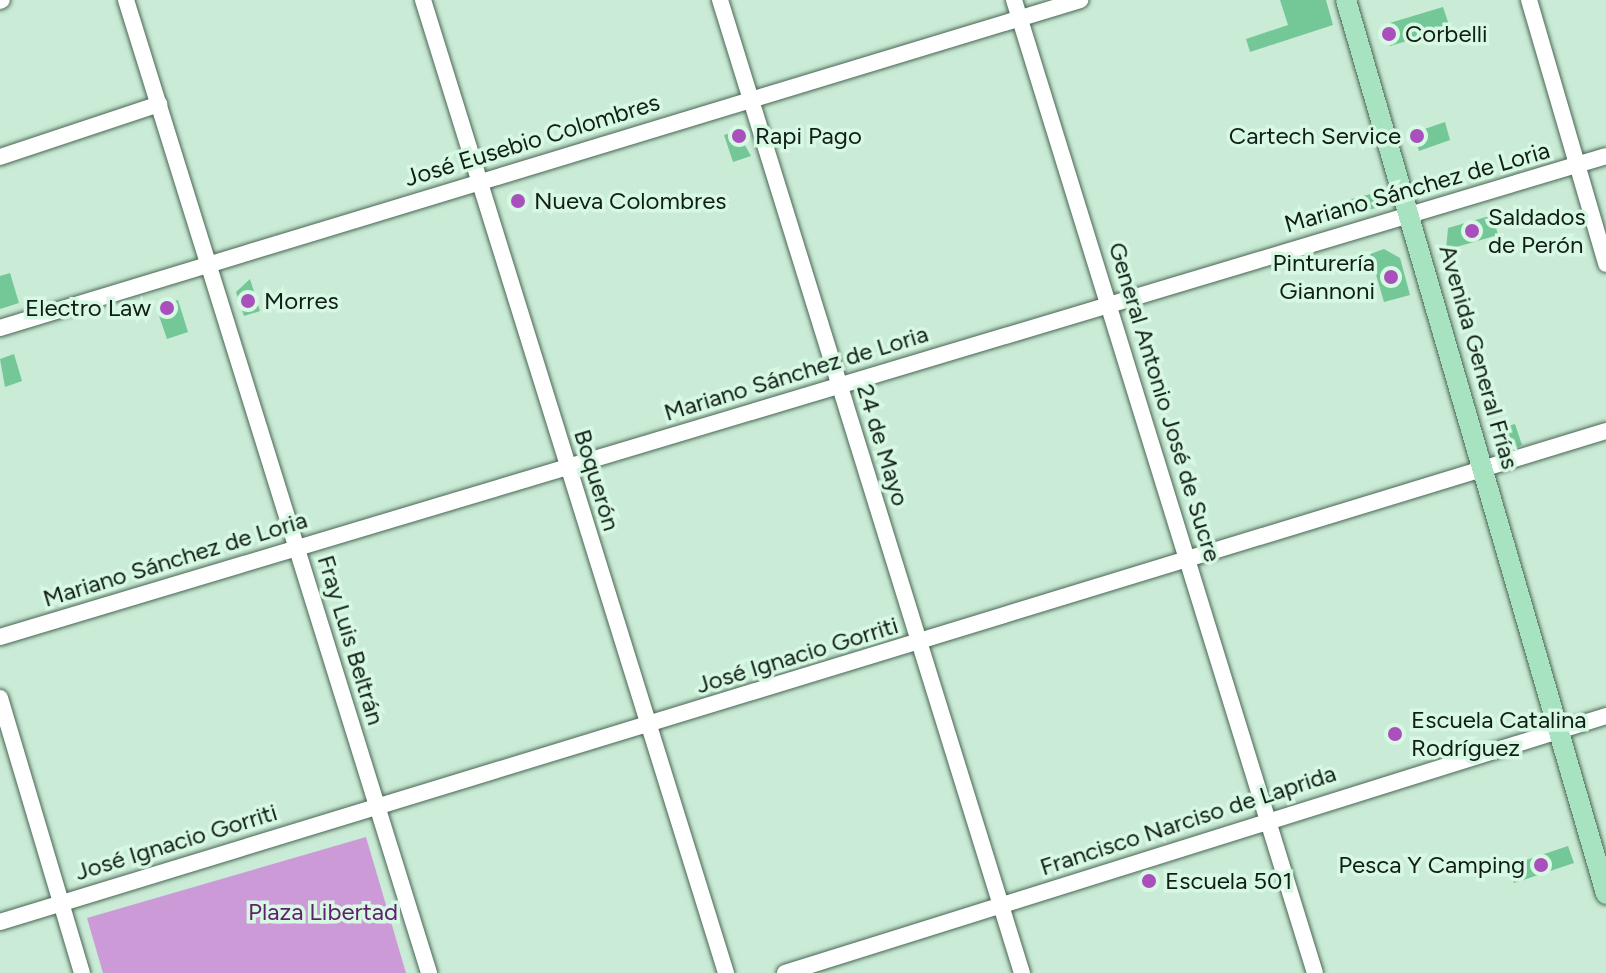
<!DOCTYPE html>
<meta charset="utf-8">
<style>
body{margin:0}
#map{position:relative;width:1606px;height:973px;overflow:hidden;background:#caebd5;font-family:Figtree,sans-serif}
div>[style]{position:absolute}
.green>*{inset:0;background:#cd9ad8}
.building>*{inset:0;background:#74c797}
.roads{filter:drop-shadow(0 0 2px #496654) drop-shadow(0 0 2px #496654)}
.minor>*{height:16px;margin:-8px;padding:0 8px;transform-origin:8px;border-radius:8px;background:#fff}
.major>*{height:20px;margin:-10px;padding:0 10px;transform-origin:10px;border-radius:10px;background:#a7e2c1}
.dots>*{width:22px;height:22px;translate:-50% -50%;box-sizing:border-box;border:4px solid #d7f8e3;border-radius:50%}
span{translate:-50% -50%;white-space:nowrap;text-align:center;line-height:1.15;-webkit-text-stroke:7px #d7f8e3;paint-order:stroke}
.poi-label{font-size:24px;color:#111e16}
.left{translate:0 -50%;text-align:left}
.right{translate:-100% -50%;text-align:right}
.street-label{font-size:24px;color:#111e16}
.park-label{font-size:24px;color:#5e1f6c}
</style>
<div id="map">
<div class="green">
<div style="clip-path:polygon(366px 837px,406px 973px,103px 973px,87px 918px)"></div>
</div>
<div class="building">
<div style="clip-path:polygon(1280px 0,1326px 0,1333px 25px,1250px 52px,1246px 39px,1288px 25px)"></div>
<div style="clip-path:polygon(1443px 7px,1450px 28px,1390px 46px,1383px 25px)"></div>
<div style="clip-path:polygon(1445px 122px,1450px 140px,1419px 151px,1413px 133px)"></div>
<div style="clip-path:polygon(737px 131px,751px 156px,733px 162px,724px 135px)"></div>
<div style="clip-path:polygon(1383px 191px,1380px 207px,1346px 215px,1343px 201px)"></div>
<div style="clip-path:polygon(1493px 215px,1498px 235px,1446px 250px,1448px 228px)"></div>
<div style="clip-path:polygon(1384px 249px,1400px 258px,1410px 295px,1384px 302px,1370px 254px)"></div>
<div style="clip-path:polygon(10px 273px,19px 303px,0 309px,0 276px)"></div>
<div style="clip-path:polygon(250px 279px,260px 311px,244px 316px,236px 292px)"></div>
<div style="clip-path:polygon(178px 300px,188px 332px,167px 339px,156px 307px)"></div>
<div style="clip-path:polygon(14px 354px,22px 381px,5px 387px,0 359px)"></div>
<div style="clip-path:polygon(1515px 424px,1522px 445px,1508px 450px,1495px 430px)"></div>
<div style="clip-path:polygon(1568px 846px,1574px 863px,1514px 883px,1508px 866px)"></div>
</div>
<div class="roads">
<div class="minor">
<div style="left:126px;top:0;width:1019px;rotate:72.7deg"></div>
<div style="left:423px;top:0;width:1019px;rotate:72.7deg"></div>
<div style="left:720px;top:0;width:1019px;rotate:72.76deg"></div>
<div style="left:1014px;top:0;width:1018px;rotate:72.81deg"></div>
<div style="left:1529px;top:0;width:275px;rotate:73.7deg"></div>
<div style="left:0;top:1px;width:2px;rotate:-27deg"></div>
<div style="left:0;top:157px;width:168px;rotate:-18.4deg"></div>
<div style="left:0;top:328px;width:1129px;rotate:-16.89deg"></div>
<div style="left:0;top:637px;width:1676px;rotate:-16.67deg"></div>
<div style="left:0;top:698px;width:287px;rotate:73.4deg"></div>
<div style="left:0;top:922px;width:1679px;rotate:-17deg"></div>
<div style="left:785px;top:973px;width:860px;rotate:-17.38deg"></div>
</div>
<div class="major">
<div style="left:1346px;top:0;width:931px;rotate:73.78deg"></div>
</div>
</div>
<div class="dots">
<div style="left:1389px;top:34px;background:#a950bd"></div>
<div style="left:739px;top:136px;background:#a950bd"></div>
<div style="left:1417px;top:136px;background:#a950bd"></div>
<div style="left:518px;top:201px;background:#a950bd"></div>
<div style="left:1472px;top:231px;background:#a950bd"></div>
<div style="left:1391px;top:277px;background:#a950bd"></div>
<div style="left:248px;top:301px;background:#a950bd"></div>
<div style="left:167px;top:308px;background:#a950bd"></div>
<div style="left:1395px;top:734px;background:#a950bd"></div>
<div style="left:1541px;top:865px;background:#a950bd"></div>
<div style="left:1149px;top:881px;background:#a950bd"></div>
</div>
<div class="poi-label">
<span class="left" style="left:1405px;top:34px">Corbelli</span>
<span class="left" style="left:755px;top:136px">Rapi Pago</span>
<span class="right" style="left:1401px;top:136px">Cartech Service</span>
<span class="left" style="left:534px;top:201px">Nueva Colombres</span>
<span class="left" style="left:1488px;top:231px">Saldados<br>de Perón</span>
<span class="right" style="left:1375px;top:277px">Pinturería<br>Giannoni</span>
<span class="left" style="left:264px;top:301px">Morres</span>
<span class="right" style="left:151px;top:308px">Electro Law</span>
<span class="left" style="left:1411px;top:734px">Escuela Catalina<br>Rodríguez</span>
<span class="right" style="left:1525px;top:865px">Pesca Y Camping</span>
<span class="left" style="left:1165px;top:881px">Escuela 501</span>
</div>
<div class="street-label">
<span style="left:532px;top:140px;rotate:-17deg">José Eusebio Colombres</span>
<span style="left:1417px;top:187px;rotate:-16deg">Mariano Sánchez de Loria</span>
<span style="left:1479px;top:357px;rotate:74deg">Avenida General Frías</span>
<span style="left:796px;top:373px;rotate:-17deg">Mariano Sánchez de Loria</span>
<span style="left:1165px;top:402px;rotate:73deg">General Antonio José de Sucre</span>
<span style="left:883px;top:445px;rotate:73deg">24 de Mayo</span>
<span style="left:597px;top:480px;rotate:73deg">Boquerón</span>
<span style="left:175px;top:559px;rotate:-17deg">Mariano Sánchez de Loria</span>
<span style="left:351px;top:640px;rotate:73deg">Fray Luis Beltrán</span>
<span style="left:797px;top:655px;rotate:-17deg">José Ignacio Gorriti</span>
<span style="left:1188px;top:820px;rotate:-18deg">Francisco Narciso de Laprida</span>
<span style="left:176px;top:842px;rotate:-17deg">José Ignacio Gorriti</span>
</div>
<div class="park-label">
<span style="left:323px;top:912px">Plaza Libertad</span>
</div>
</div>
